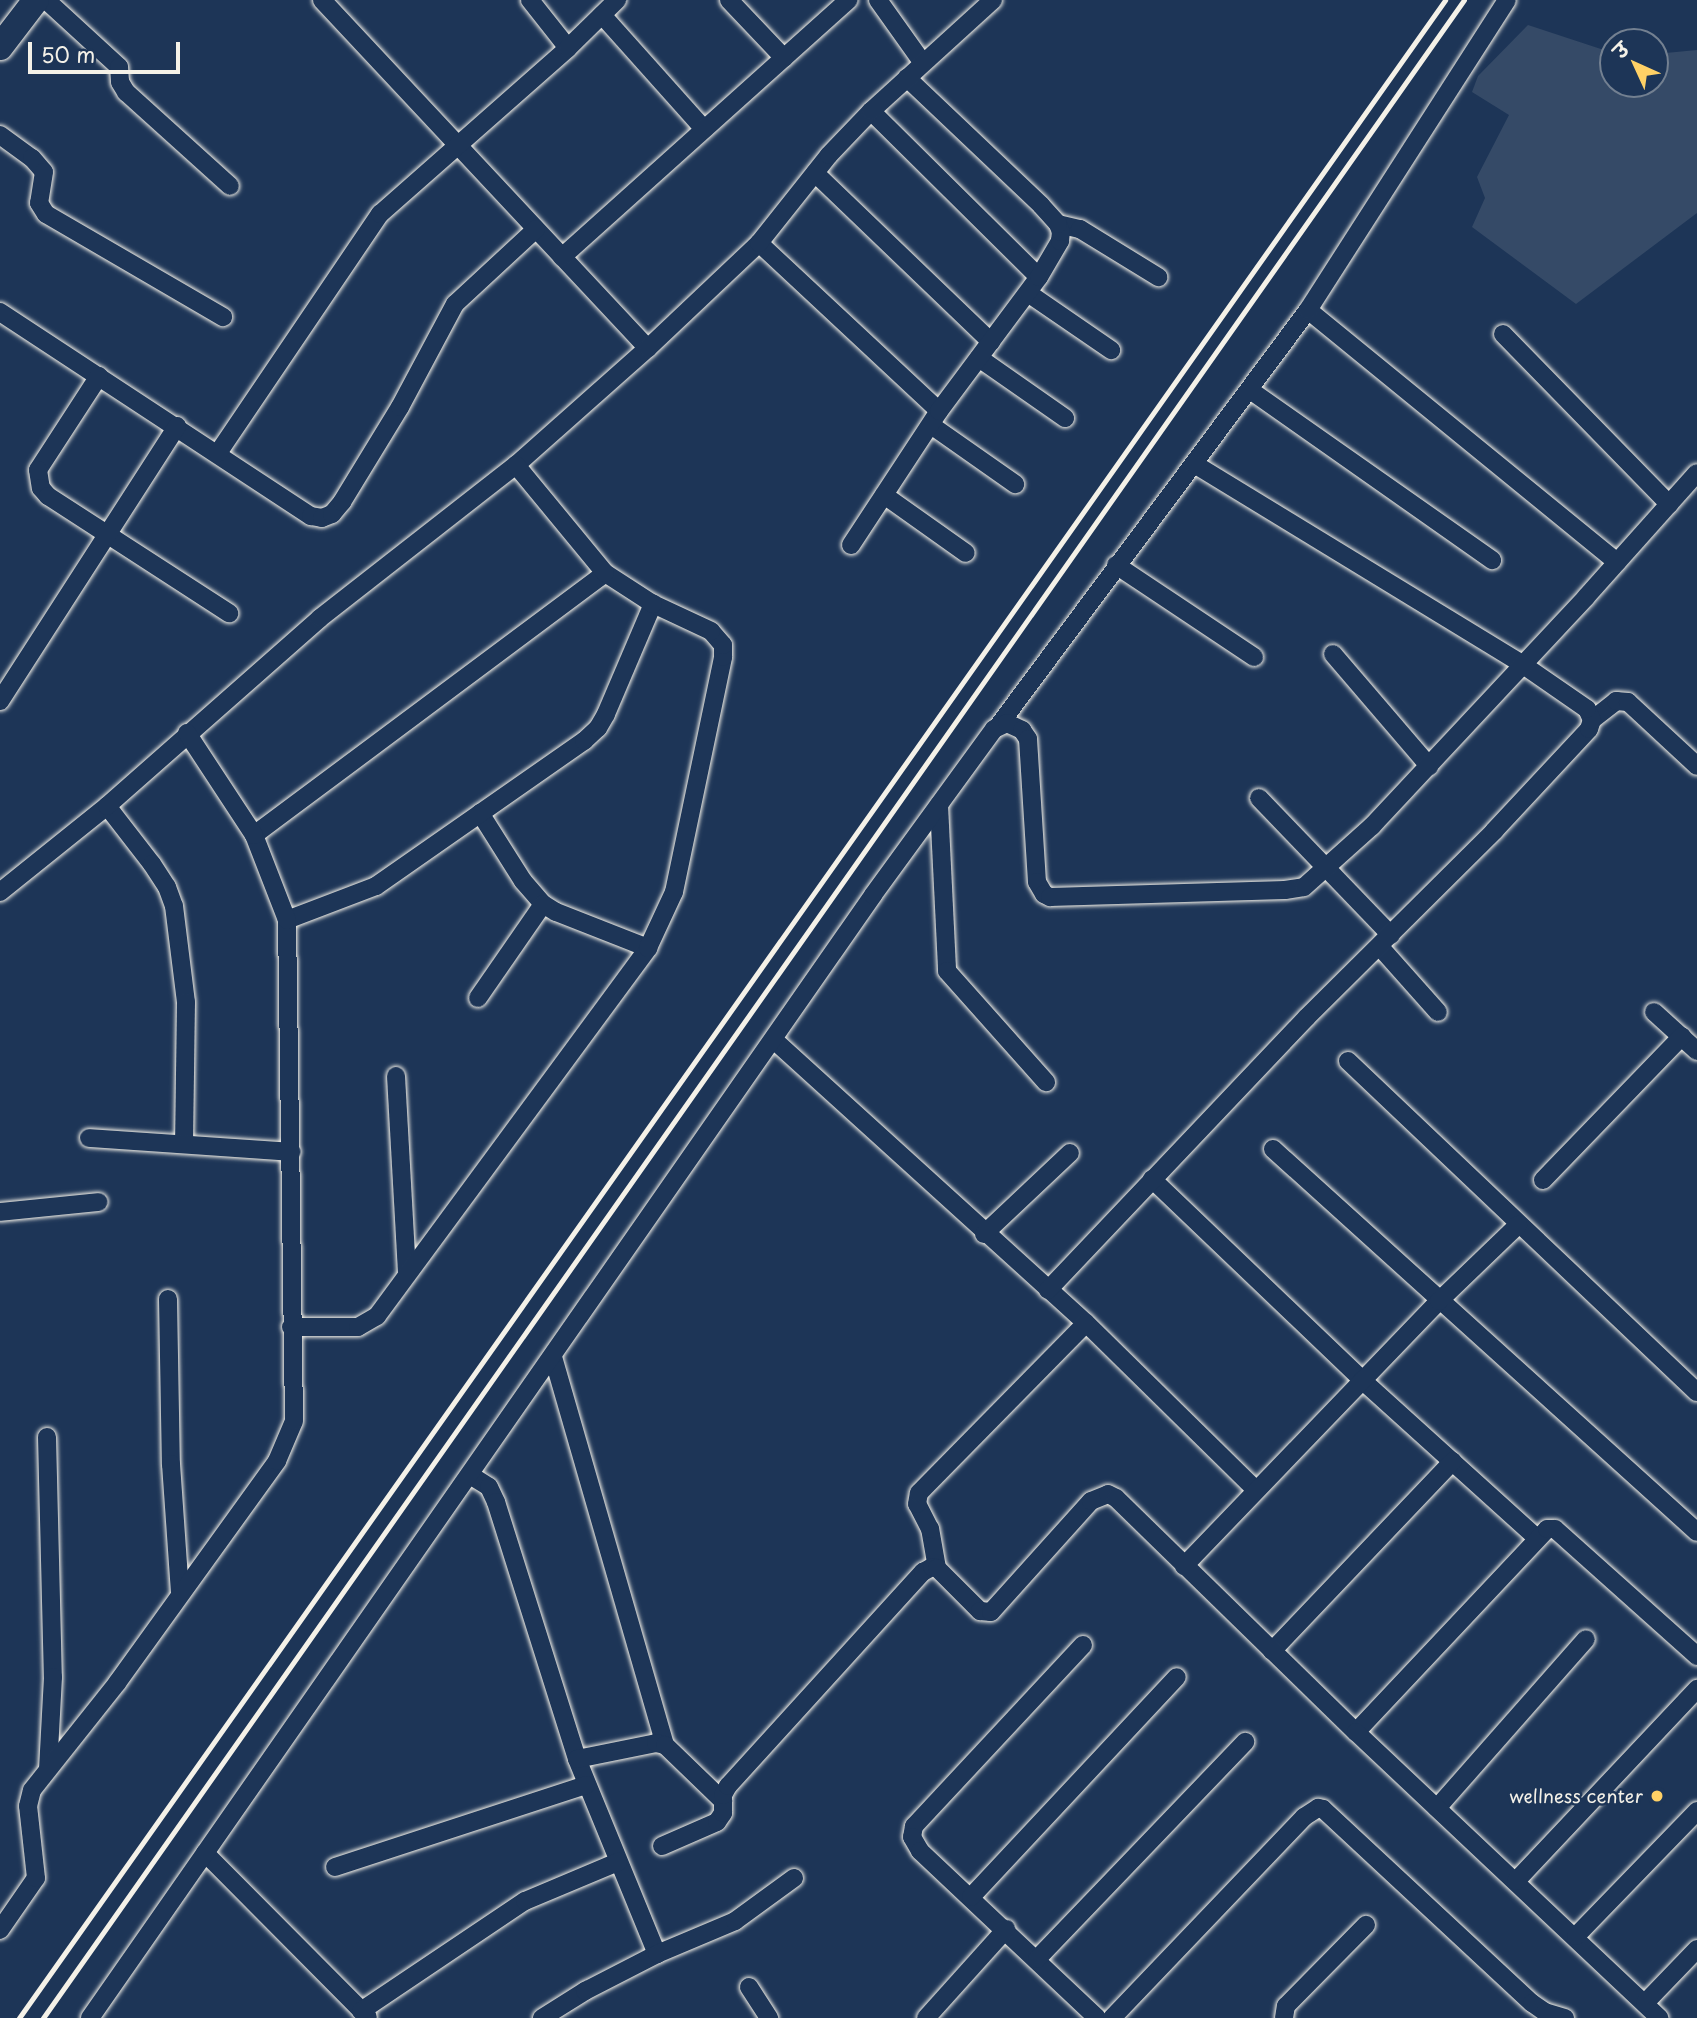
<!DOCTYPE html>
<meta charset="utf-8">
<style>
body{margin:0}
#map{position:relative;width:1697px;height:2018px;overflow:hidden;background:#1d3557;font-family:"Playpen Sans","Playpen Sans Deva",sans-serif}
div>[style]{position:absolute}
.green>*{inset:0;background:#354a67}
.roads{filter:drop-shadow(0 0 2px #f4f1e8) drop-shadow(0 0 2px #f4f1e8)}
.minor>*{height:18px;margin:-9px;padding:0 9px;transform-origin:9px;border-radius:9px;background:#1d3557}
.secondary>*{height:26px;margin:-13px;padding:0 13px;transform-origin:13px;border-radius:13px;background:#1d3557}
.rail>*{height:5px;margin:-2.5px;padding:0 2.5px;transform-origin:2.5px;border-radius:2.5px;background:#f4f1e8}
.dots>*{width:19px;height:19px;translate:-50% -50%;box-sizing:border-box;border:4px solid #1d3557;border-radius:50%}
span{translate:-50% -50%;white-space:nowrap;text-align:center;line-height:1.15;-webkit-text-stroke:5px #1d3557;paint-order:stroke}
.poi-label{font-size:18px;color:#f4f1e8}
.right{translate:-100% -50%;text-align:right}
.north{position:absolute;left:1599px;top:28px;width:70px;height:70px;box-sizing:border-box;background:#1d3557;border:2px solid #738091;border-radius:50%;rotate:315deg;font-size:19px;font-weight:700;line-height:28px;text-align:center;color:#f4f1e8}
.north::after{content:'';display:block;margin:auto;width:24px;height:32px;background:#ffd166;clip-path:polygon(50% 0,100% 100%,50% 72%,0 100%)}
.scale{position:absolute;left:28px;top:42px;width:152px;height:32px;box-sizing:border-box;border:4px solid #f4f1e8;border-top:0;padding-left:9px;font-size:21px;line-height:24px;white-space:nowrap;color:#f4f1e8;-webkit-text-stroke:5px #1d3557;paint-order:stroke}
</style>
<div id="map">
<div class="green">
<div style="clip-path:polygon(1528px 25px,1613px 53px,1613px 84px,1655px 84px,1655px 54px,1697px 50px,1697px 213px,1576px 304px,1472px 227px,1485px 198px,1477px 177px,1509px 115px,1472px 92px,1478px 76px)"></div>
</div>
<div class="roads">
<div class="minor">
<div style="left:46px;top:0;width:99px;rotate:42.5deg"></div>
<div style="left:119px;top:67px;width:15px;rotate:86deg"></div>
<div style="left:120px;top:82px;width:12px;rotate:59deg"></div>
<div style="left:126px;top:92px;width:140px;rotate:42.1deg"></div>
<div style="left:322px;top:0;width:477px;rotate:46.9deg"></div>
<div style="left:530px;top:0;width:61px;rotate:51.6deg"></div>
<div style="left:729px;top:0;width:80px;rotate:46.5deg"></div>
<div style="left:878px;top:0;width:77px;rotate:54.5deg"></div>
<div style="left:602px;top:15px;width:153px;rotate:48.2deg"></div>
<div style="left:871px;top:111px;width:236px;rotate:44.7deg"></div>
<div style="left:0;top:135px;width:39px;rotate:36deg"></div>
<div style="left:32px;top:158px;width:18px;rotate:49deg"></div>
<div style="left:44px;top:172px;width:31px;rotate:99deg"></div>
<div style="left:39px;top:203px;width:13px;rotate:58deg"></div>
<div style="left:46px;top:214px;width:205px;rotate:30.2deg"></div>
<div style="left:815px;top:173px;width:244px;rotate:43.8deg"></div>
<div style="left:1058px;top:224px;width:23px;rotate:13deg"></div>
<div style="left:1080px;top:229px;width:92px;rotate:31.6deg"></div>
<div style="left:759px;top:243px;width:246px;rotate:43deg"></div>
<div style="left:562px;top:257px;width:385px;rotate:-41.9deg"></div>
<div style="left:1028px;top:293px;width:101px;rotate:34.5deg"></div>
<div style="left:1308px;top:310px;width:399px;rotate:39.2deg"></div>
<div style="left:0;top:312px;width:372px;rotate:33.3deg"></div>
<div style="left:311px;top:516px;width:11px;rotate:10deg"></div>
<div style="left:322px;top:518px;width:11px;rotate:-22deg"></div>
<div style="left:332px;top:514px;width:16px;rotate:-50deg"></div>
<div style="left:342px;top:502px;width:111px;rotate:-58.6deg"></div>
<div style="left:400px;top:407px;width:117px;rotate:-61.9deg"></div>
<div style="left:455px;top:304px;width:110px;rotate:-42.8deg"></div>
<div style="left:1503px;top:334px;width:238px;rotate:45.7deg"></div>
<div style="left:979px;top:358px;width:105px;rotate:34.9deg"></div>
<div style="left:99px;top:376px;width:112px;rotate:123deg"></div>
<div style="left:38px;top:470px;width:18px;rotate:81deg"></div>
<div style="left:41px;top:488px;width:11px;rotate:49deg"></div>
<div style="left:48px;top:496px;width:216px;rotate:32.9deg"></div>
<div style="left:1250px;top:390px;width:296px;rotate:35.1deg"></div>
<div style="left:931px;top:425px;width:103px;rotate:35.1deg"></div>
<div style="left:218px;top:453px;width:289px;rotate:-55.9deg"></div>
<div style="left:380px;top:214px;width:251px;rotate:-41.4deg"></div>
<div style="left:568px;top:48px;width:69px;rotate:-44.4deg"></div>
<div style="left:884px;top:495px;width:100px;rotate:35.3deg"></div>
<div style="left:851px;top:545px;width:160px;rotate:-56.7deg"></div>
<div style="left:939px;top:411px;width:167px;rotate:-53.3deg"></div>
<div style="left:1039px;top:277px;width:42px;rotate:-59.7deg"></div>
<div style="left:1060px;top:241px;width:9px;rotate:-84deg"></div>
<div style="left:1061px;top:232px;width:9px;rotate:-111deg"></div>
<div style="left:1058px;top:224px;width:25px;rotate:-132deg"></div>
<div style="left:1041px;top:205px;width:185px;rotate:-136.5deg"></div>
<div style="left:1116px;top:565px;width:166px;rotate:33.7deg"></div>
<div style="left:1333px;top:654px;width:148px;rotate:49.4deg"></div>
<div style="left:0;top:701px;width:327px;rotate:-57.2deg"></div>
<div style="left:1592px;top:720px;width:31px;rotate:-38deg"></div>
<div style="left:1616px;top:701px;width:12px;rotate:5deg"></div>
<div style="left:1628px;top:702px;width:94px;rotate:42.8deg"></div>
<div style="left:999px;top:725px;width:517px;rotate:-53.33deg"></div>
<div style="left:1308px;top:310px;width:368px;rotate:-57.3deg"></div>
<div style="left:1259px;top:798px;width:190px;rotate:46.1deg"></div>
<div style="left:939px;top:805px;width:166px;rotate:87.2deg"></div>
<div style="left:947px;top:971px;width:149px;rotate:48.3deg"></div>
<div style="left:107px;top:806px;width:73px;rotate:52.2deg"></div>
<div style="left:152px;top:864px;width:27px;rotate:57deg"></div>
<div style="left:167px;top:887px;width:20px;rotate:70deg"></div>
<div style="left:174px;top:906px;width:97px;rotate:82.9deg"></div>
<div style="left:186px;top:1002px;width:142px;rotate:90.8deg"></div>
<div style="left:480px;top:813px;width:80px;rotate:57.7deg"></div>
<div style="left:523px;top:881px;width:30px;rotate:49deg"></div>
<div style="left:543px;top:904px;width:15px;rotate:32deg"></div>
<div style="left:556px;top:912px;width:99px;rotate:21.4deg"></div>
<div style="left:254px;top:835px;width:438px;rotate:-36.7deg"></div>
<div style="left:0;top:892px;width:137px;rotate:-38.8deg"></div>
<div style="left:107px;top:806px;width:284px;rotate:-41.4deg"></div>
<div style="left:320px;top:618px;width:249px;rotate:-38deg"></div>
<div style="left:516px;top:465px;width:176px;rotate:-41.6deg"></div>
<div style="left:648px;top:348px;width:153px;rotate:-43.4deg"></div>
<div style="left:759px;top:243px;width:112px;rotate:-51.5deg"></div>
<div style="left:829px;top:155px;width:61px;rotate:-46.3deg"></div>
<div style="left:871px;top:111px;width:165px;rotate:-42.3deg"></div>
<div style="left:287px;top:920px;width:95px;rotate:-20.9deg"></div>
<div style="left:376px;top:886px;width:254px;rotate:-34.9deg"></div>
<div style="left:584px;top:741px;width:19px;rotate:-43deg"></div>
<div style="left:598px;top:728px;width:16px;rotate:-60deg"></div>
<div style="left:606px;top:714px;width:120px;rotate:-66.9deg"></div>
<div style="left:1380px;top:947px;width:87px;rotate:48.3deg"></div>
<div style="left:478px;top:998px;width:114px;rotate:-55.3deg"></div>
<div style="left:1654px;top:1012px;width:58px;rotate:42.2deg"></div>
<div style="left:774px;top:1040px;width:421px;rotate:42.2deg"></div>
<div style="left:1086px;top:1323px;width:237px;rotate:44.5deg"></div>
<div style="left:1348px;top:1061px;width:481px;rotate:43.5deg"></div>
<div style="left:396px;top:1076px;width:198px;rotate:86.8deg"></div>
<div style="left:89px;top:1138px;width:203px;rotate:3.9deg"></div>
<div style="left:1273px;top:1149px;width:571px;rotate:42.09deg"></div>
<div style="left:1152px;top:1179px;width:291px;rotate:43.7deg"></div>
<div style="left:1362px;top:1380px;width:234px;rotate:42.1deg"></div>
<div style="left:1543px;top:1180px;width:200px;rotate:-46deg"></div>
<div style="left:0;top:1212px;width:99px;rotate:-5.8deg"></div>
<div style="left:984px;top:1234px;width:118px;rotate:-43.3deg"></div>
<div style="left:1048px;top:1290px;width:376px;rotate:-46.5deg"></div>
<div style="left:1307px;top:1017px;width:264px;rotate:-44.8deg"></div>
<div style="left:1494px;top:831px;width:139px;rotate:-47deg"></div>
<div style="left:1589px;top:729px;width:9px;rotate:-72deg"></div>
<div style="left:1592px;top:720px;width:12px;rotate:-114deg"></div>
<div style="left:1587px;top:709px;width:79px;rotate:-145.3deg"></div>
<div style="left:1522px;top:664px;width:384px;rotate:-148.6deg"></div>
<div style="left:168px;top:1299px;width:165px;rotate:89deg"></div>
<div style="left:171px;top:1464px;width:130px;rotate:86deg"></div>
<div style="left:291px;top:1327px;width:67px"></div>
<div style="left:358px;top:1327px;width:22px;rotate:-30deg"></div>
<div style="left:377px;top:1316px;width:457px;rotate:-53.6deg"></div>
<div style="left:648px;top:948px;width:62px;rotate:-65.1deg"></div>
<div style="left:674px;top:892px;width:240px;rotate:-78.2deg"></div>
<div style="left:723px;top:657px;width:12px;rotate:-90deg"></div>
<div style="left:723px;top:645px;width:18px;rotate:-131deg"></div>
<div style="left:711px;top:631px;width:64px;rotate:-155deg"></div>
<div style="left:653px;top:604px;width:57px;rotate:-147.1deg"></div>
<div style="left:605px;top:573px;width:140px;rotate:-129.5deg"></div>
<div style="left:553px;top:1357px;width:404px;rotate:73.9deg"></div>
<div style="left:47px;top:1437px;width:240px;rotate:88.6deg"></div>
<div style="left:53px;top:1677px;width:91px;rotate:93.1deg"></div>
<div style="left:470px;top:1475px;width:22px;rotate:32deg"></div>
<div style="left:489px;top:1487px;width:17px;rotate:65deg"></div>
<div style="left:496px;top:1502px;width:269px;rotate:72.5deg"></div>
<div style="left:577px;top:1759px;width:211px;rotate:67.7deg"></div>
<div style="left:1184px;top:1566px;width:368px;rotate:-46.1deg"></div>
<div style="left:1439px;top:1301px;width:110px;rotate:-43.9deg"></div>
<div style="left:937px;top:1568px;width:40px;rotate:-100deg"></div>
<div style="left:930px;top:1529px;width:28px;rotate:-117deg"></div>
<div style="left:917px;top:1504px;width:11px;rotate:-80deg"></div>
<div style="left:919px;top:1493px;width:238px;rotate:-45.5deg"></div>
<div style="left:1083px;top:1645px;width:248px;rotate:133deg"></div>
<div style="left:914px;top:1826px;width:11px;rotate:100deg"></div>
<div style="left:912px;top:1837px;width:16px;rotate:60deg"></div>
<div style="left:920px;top:1851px;width:243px;rotate:43.3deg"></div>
<div style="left:1272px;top:1651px;width:262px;rotate:-46.4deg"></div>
<div style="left:1356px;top:1732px;width:279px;rotate:-46.7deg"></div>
<div style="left:1547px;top:1529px;width:8px"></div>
<div style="left:1555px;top:1529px;width:191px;rotate:41.8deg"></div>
<div style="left:577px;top:1759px;width:81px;rotate:-11.4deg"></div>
<div style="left:656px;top:1743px;width:9px;rotate:13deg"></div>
<div style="left:665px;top:1745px;width:81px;rotate:44deg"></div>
<div style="left:1437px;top:1808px;width:225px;rotate:-48.6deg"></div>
<div style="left:662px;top:1846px;width:60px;rotate:-23.6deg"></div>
<div style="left:717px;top:1822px;width:11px;rotate:-56deg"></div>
<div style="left:723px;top:1813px;width:18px;rotate:-90deg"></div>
<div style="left:723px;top:1795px;width:10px;rotate:-61deg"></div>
<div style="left:728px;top:1786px;width:290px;rotate:-47.7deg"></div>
<div style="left:923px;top:1572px;width:10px;rotate:-29deg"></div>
<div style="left:932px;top:1567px;width:5px;rotate:11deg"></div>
<div style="left:937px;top:1568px;width:61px;rotate:45deg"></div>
<div style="left:980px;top:1611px;width:11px;rotate:5deg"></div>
<div style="left:991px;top:1612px;width:149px;rotate:-48deg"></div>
<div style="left:1091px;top:1501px;width:18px;rotate:-22deg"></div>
<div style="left:1108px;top:1494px;width:9px;rotate:27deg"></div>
<div style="left:1116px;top:1498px;width:335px;rotate:44.3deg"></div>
<div style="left:1356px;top:1732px;width:417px;rotate:43.3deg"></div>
<div style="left:205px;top:1853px;width:231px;rotate:45.2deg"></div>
<div style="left:335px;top:1867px;width:264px;rotate:-18.1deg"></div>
<div style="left:1516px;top:1881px;width:264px;rotate:-46.7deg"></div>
<div style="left:971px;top:1897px;width:301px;rotate:-46.9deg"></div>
<div style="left:0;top:1930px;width:63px;rotate:-55.3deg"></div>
<div style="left:36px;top:1878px;width:72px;rotate:-96.3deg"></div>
<div style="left:28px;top:1806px;width:16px;rotate:-76deg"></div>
<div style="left:32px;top:1790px;width:137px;rotate:-51.5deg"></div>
<div style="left:117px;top:1683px;width:274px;rotate:-54.2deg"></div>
<div style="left:277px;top:1461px;width:43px;rotate:-67deg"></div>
<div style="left:294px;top:1421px;width:501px;rotate:-90.8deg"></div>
<div style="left:287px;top:920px;width:91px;rotate:-111.2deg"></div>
<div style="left:254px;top:835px;width:122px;rotate:-123.3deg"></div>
<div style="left:1576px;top:1936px;width:174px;rotate:-45.9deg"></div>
<div style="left:1037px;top:1959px;width:301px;rotate:-46.2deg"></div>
<div style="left:749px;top:1987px;width:37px;rotate:57deg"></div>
<div style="left:1645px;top:2003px;width:75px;rotate:-46.1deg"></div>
<div style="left:361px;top:2011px;width:197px;rotate:-33.9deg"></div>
<div style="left:525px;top:1901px;width:101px;rotate:-22.8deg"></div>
<div style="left:90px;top:2018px;width:1369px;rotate:-55.11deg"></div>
<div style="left:873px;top:895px;width:205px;rotate:-53.9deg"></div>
<div style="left:994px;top:729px;width:14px;rotate:-25deg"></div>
<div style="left:1007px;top:723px;width:17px;rotate:25deg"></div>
<div style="left:1022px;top:730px;width:11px;rotate:56deg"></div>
<div style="left:1028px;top:739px;width:143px;rotate:86.4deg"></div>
<div style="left:1037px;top:882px;width:14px;rotate:60deg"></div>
<div style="left:1044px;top:894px;width:7px;rotate:27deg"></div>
<div style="left:1050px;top:897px;width:235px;rotate:-1.7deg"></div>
<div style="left:1285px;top:890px;width:19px;rotate:-9deg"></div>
<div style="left:1304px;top:887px;width:91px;rotate:-41.9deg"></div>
<div style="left:1372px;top:826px;width:313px;rotate:-46.9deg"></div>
<div style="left:1586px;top:597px;width:166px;rotate:-48.2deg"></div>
<div style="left:542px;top:2018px;width:51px;rotate:-32.1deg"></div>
<div style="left:585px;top:1991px;width:81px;rotate:-27.2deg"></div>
<div style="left:657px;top:1954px;width:85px;rotate:-22.9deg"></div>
<div style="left:735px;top:1921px;width:73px;rotate:-36.1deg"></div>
<div style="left:926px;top:2018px;width:120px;rotate:-48deg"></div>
<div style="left:1112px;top:2018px;width:278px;rotate:-46.3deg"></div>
<div style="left:1304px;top:1817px;width:17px;rotate:-33deg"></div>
<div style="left:1318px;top:1808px;width:5px;rotate:11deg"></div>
<div style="left:1323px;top:1809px;width:285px;rotate:42.9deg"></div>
<div style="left:1532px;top:2003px;width:16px;rotate:35deg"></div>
<div style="left:1545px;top:2012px;width:21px;rotate:17deg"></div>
<div style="left:1284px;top:2018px;width:12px;rotate:-81deg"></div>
<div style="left:1286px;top:2006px;width:114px;rotate:-45.4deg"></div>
</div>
<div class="secondary">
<div style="left:0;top:47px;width:59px;rotate:-52.5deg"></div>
</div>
</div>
<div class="rail">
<div style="left:19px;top:2018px;width:2471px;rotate:-54.75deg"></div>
<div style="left:43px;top:2018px;width:2468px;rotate:-54.85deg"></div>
</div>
<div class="dots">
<div style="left:1657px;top:1796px;background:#ffd166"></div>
</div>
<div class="poi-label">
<span class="right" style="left:1643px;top:1796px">wellness center</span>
</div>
<div class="north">उ</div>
<div class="scale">50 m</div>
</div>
